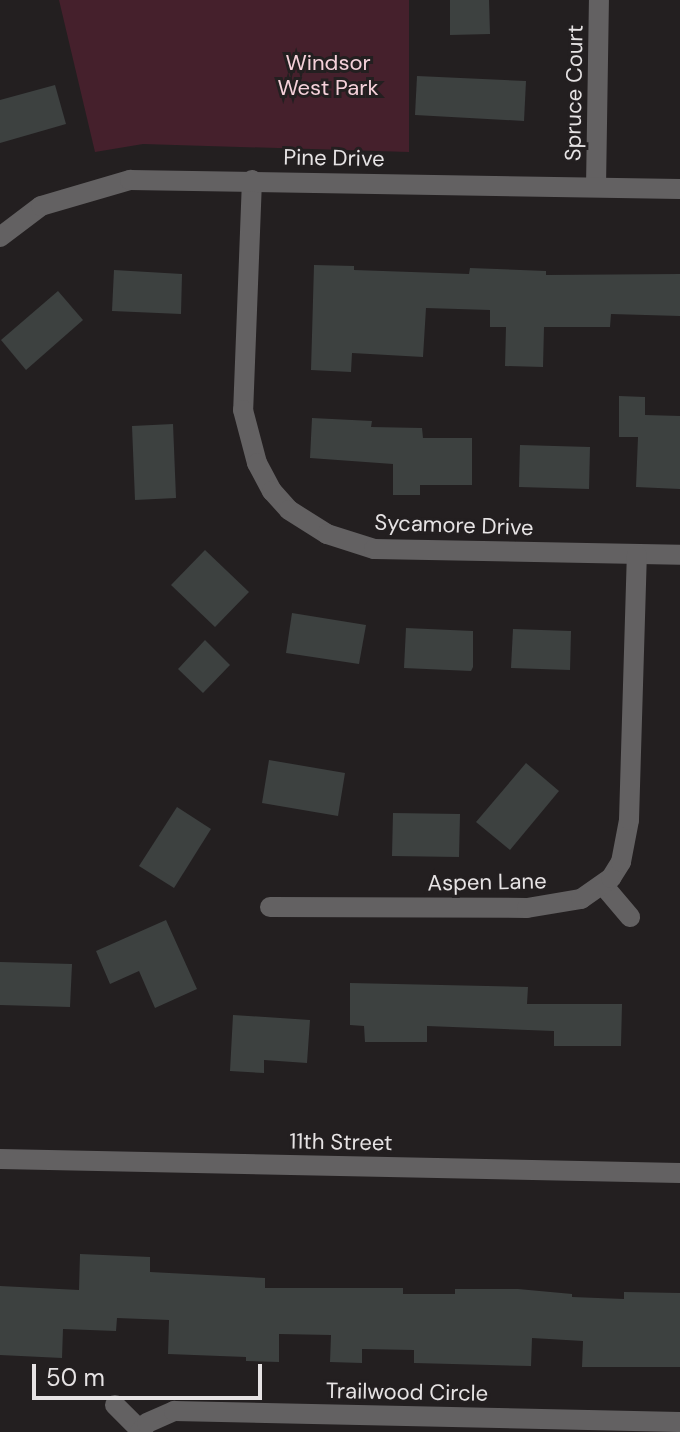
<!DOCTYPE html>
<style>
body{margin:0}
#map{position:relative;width:680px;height:1432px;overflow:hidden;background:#231f20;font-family:"DM Sans",sans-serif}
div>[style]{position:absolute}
.green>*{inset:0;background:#45202c}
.building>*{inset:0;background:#3d4140}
.minor>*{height:20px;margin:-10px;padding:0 10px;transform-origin:10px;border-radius:10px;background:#636162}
.tertiary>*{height:20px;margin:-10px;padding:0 10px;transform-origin:10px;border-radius:10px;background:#636162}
span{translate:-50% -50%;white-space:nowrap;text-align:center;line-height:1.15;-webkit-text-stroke:6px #231f20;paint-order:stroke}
.park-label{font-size:22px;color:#f5d1da}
.street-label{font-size:22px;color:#e6e3e4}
.scale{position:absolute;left:32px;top:1364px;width:230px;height:36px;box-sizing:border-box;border:4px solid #e6e3e4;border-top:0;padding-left:10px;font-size:24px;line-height:28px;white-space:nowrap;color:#e6e3e4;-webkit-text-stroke:6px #231f20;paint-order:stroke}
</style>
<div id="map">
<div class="green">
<div style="clip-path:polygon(59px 0,409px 0,409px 152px,143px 144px,95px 152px)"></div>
</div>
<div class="building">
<div style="clip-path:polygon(450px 0,489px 0,490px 34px,450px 35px)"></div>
<div style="clip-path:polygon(417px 76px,526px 81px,524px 121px,415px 115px)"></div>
<div style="clip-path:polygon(55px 85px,66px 124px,0 143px,0 100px)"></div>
<div style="clip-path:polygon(314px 265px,354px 266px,354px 270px,469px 274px,470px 268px,546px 271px,546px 275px,680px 274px,680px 316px,611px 314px,610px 327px,544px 327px,543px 367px,505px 366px,506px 327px,490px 327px,490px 310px,426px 308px,423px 357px,352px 353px,351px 372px,311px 370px)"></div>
<div style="clip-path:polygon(114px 270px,182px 274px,181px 314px,112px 311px)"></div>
<div style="clip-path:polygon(58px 291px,83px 320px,26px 370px,1px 340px)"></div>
<div style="clip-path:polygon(619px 396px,645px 397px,645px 415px,680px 416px,680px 489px,636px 487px,638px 437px,619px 437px)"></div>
<div style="clip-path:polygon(312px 418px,372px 421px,371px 427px,422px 428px,423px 438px,472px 438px,472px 485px,420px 485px,420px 495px,393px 495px,393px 464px,310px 458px)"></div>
<div style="clip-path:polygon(173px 424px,176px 498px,135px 500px,132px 426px)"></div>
<div style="clip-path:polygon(520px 445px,590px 447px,589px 489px,519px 487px)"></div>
<div style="clip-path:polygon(205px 550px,249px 592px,215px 627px,171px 585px)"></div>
<div style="clip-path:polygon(292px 613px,366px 625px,359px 664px,286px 653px)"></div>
<div style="clip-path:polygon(406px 628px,473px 631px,473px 667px,471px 671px,404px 668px)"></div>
<div style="clip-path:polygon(513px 629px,571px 631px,570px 670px,511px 668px)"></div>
<div style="clip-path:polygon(205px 640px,230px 665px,203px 693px,178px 669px)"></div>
<div style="clip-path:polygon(269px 760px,345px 773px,338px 816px,262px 803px)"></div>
<div style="clip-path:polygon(526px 763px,559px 791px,510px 850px,476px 822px)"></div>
<div style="clip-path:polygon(177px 807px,211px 829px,174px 888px,139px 866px)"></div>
<div style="clip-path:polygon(393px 813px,460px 814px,459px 857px,392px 856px)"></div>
<div style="clip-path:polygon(166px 920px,197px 989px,155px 1008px,139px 971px,110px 984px,96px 951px)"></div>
<div style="clip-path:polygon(0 962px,72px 964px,70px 1007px,0 1005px)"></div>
<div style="clip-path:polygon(350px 983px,528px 987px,527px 1004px,622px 1004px,621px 1046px,554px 1046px,554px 1031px,427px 1026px,427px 1042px,365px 1042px,364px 1026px,350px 1025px)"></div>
<div style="clip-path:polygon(233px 1015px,310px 1020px,307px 1063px,264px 1060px,264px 1073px,230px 1071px)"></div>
<div style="clip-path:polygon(80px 1254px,150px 1257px,150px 1272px,265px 1278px,265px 1288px,403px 1288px,403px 1294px,455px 1294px,455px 1289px,518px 1289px,572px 1294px,572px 1297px,624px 1299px,624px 1292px,680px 1293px,680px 1367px,582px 1367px,583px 1341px,532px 1338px,531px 1366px,414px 1363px,414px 1350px,362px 1349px,362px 1363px,330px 1362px,331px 1335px,279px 1334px,279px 1362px,246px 1361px,246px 1357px,168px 1354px,169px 1320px,117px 1318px,116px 1331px,63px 1329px,62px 1358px,0 1355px,0 1286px,79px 1290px)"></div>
</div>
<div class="minor">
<div style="left:252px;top:180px;width:230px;rotate:92.2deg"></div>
<div style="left:243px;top:410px;width:55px;rotate:75.2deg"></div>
<div style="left:257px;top:463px;width:32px;rotate:62deg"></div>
<div style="left:272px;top:491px;width:25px;rotate:48deg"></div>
<div style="left:289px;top:510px;width:45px;rotate:32.3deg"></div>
<div style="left:327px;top:534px;width:49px;rotate:17.7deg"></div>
<div style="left:374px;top:549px;width:306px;rotate:1.1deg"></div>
<div style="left:596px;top:187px;width:187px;rotate:-89.1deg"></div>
<div style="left:0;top:237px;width:51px;rotate:-37.1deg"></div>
<div style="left:41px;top:206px;width:93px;rotate:-16.3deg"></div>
<div style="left:130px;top:180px;width:550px;rotate:0.94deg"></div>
<div style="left:603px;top:885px;width:42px;rotate:49.8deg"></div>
<div style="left:270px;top:907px;width:257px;rotate:0.2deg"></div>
<div style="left:527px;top:908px;width:55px;rotate:-9.5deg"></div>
<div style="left:581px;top:899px;width:37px;rotate:-35deg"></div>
<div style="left:611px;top:878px;width:19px;rotate:-58deg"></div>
<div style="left:621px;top:862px;width:43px;rotate:-79.2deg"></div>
<div style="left:629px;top:820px;width:265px;rotate:-88.3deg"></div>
<div style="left:115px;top:1405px;width:37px;rotate:45deg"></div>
<div style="left:140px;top:1432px;width:11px;rotate:-52deg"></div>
<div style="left:147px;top:1423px;width:30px;rotate:-24deg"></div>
<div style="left:174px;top:1411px;width:506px;rotate:1.25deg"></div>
</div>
<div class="tertiary">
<div style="left:0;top:1159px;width:680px;rotate:1.18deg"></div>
</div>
<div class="park-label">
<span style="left:328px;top:75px">Windsor<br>West Park</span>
</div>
<div class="street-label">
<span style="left:574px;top:93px;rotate:-89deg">Spruce Court</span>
<span style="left:334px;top:158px;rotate:1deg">Pine Drive</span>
<span style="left:454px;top:525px;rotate:2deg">Sycamore Drive</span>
<span style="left:487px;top:882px;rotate:-1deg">Aspen Lane</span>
<span style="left:341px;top:1142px;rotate:1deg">11th Street</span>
<span style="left:407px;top:1392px;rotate:1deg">Trailwood Circle</span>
</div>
<div class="scale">50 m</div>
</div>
